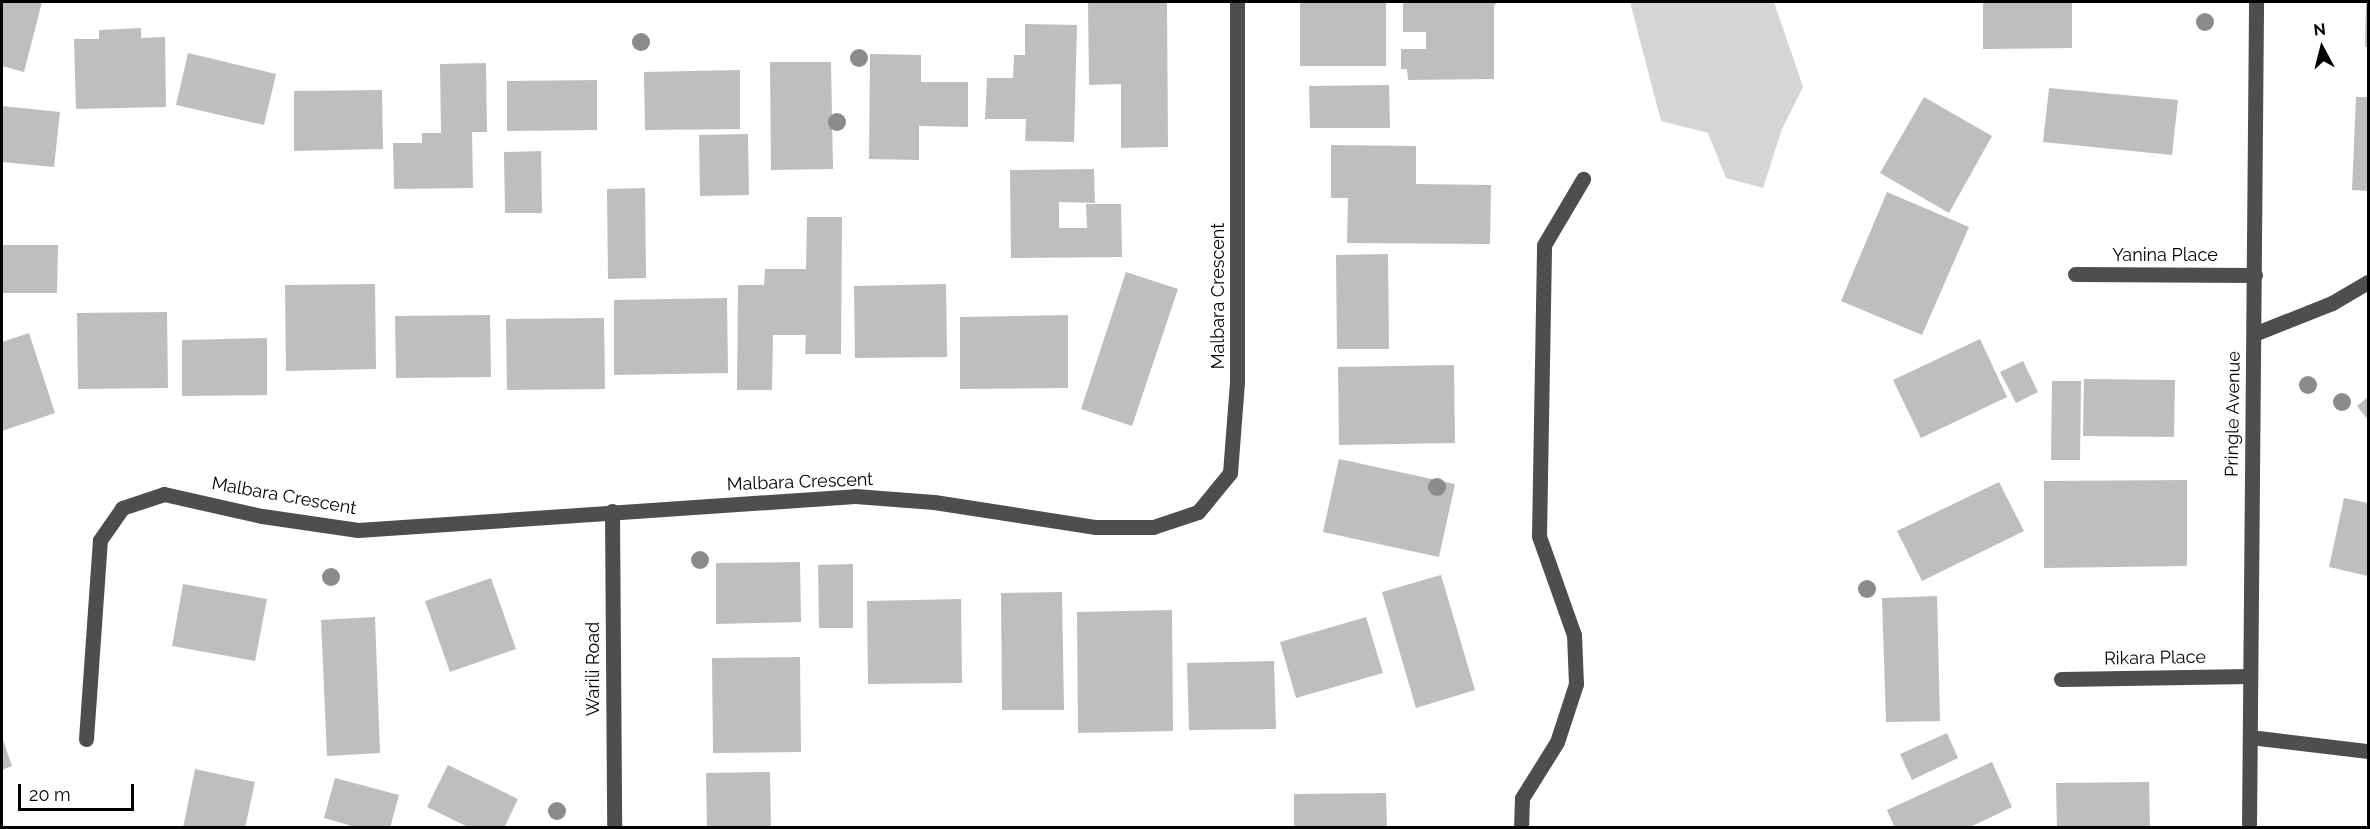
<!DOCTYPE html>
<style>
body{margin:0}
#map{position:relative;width:2370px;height:829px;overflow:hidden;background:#fff;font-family:Raleway,sans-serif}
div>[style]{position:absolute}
.green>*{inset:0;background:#d5d5d5}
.building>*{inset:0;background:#bebebe}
.minor>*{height:15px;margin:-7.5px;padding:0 7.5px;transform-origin:7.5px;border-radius:7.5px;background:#4e4e4e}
.trees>*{width:18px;height:18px;margin:-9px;border-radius:50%;background:#8b8b8b}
span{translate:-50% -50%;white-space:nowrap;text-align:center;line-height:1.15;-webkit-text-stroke:4.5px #fff;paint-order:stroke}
.street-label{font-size:18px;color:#000}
.frame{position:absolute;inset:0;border:3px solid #000;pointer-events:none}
.north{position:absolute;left:2292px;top:18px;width:60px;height:60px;-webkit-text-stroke:4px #fff;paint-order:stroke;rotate:353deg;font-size:16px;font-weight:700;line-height:24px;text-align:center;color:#000}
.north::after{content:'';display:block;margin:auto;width:21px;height:27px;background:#000;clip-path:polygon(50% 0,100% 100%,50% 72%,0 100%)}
.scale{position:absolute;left:18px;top:784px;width:116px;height:27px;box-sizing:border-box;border:3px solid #000;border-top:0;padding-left:8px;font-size:18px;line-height:21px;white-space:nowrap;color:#000;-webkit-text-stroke:4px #fff;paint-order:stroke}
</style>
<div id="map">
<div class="green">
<div style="clip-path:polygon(1630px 2px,1774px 2px,1803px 87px,1782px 129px,1763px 188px,1726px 178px,1708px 133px,1661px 121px)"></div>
</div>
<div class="building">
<div style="clip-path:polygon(2px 2px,42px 2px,24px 72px,2px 66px)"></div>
<div style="clip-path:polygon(1088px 2px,1167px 2px,1168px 147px,1121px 148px,1121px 84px,1089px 85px)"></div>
<div style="clip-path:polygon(1300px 2px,1386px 2px,1386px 66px,1300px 66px)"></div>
<div style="clip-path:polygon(1403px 2px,1497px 2px,1494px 6px,1494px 79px,1408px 80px,1407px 69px,1401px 69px,1401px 49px,1426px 49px,1426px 32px,1403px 32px)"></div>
<div style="clip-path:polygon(1983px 2px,2072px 2px,2072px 48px,1983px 49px)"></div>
<div style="clip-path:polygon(2366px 2px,2368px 2px,2368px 47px,2365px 47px)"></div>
<div style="clip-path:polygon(1025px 24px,1077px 25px,1074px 142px,1025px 141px,1026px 119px,985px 119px,987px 78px,1013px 78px,1014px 55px,1025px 55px)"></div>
<div style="clip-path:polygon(141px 28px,141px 38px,165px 37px,166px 107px,76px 109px,74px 39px,99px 39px,99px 30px)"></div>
<div style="clip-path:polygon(188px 53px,276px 74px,264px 125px,176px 105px)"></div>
<div style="clip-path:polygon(870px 54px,921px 55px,921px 82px,968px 82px,968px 127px,919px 126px,919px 160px,869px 159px)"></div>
<div style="clip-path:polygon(770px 62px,831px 62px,833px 169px,771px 170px)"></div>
<div style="clip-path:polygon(486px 63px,487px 132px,472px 132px,473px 188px,394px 189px,393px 143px,422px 143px,422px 133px,441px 133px,440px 64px)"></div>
<div style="clip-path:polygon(740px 70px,740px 129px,645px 130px,644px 72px)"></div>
<div style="clip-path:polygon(597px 80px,597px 130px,507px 131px,507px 81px)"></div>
<div style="clip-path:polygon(1389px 85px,1390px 128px,1310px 128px,1309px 86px)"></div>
<div style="clip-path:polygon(2049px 88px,2178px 100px,2172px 155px,2043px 142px)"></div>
<div style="clip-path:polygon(382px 90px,383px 149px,294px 151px,294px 91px)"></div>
<div style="clip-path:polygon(1924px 97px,1992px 136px,1949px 213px,1880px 173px)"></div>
<div style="clip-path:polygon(2356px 97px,2368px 97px,2368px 191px,2352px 190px)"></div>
<div style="clip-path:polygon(2px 106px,60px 112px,54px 167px,2px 162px)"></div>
<div style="clip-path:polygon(748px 134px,749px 195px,700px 196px,699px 135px)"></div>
<div style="clip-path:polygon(1331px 145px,1416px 146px,1416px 184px,1491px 185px,1490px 244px,1347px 243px,1348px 198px,1331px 198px)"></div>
<div style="clip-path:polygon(541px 151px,542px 213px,505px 213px,504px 152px)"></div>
<div style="clip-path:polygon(1094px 169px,1095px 203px,1059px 202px,1059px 228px,1087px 228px,1086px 204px,1121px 204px,1122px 257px,1011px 258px,1010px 170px)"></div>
<div style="clip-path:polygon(645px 188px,646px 278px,608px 279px,607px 189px)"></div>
<div style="clip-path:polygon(1887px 192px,1969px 227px,1922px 335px,1841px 301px)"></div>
<div style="clip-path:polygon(807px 217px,842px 217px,841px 354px,805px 354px,806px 335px,773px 335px,772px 390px,737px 390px,738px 285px,764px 285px,765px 269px,806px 269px)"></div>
<div style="clip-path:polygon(2px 245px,58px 245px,57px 293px,2px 293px)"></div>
<div style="clip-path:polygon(1388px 254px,1389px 349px,1337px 349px,1336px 255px)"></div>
<div style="clip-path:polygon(1126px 272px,1178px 289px,1132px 426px,1081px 409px)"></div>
<div style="clip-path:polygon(375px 284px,376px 369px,286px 371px,285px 285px)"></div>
<div style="clip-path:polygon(946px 284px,947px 357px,855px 358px,854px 286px)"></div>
<div style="clip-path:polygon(727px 298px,728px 373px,614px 375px,614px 300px)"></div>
<div style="clip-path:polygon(167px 312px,168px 388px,78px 389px,77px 313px)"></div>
<div style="clip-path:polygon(490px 315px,491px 377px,396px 378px,395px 316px)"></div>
<div style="clip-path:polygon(1068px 315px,1068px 388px,960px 389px,960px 317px)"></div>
<div style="clip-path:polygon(604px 318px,605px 389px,507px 390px,506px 319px)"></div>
<div style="clip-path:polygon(29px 333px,55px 413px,2px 431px,2px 342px)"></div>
<div style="clip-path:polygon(267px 338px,267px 395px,182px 396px,182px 340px)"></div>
<div style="clip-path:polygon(1980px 339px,2007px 397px,1921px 438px,1893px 380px)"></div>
<div style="clip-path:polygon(2023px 361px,2038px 392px,2016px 403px,2000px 372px)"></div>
<div style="clip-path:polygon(1454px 365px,1455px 443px,1339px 445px,1338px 367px)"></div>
<div style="clip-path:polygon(2084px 379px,2175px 380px,2174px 437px,2083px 436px)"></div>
<div style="clip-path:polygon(2052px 381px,2081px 381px,2080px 460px,2051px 460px)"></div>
<div style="clip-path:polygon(2368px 397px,2368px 420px,2357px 406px)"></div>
<div style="clip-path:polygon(1339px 459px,1455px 484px,1439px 557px,1323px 532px)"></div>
<div style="clip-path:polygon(2187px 480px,2187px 566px,2044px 568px,2044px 481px)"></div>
<div style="clip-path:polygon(1999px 482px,2024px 531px,1922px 581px,1897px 531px)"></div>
<div style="clip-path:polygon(2344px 498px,2368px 503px,2368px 576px,2329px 567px)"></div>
<div style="clip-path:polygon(800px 562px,801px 622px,716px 624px,716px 563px)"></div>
<div style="clip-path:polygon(853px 564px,853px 628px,819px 628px,818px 565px)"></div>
<div style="clip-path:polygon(1441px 575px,1475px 690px,1416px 708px,1382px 592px)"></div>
<div style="clip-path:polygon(491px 578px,516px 649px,450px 672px,425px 601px)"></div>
<div style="clip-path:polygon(183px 584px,267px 599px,255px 661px,172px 646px)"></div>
<div style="clip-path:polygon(1062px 592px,1064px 710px,1002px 710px,1001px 593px)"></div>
<div style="clip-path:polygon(1937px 596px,1940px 721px,1886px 722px,1882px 598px)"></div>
<div style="clip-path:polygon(961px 599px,962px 683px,868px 684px,867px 601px)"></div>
<div style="clip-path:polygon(1172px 610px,1173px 731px,1078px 733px,1077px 612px)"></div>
<div style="clip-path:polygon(375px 617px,380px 753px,327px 756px,321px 620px)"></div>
<div style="clip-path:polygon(1366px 617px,1383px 673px,1296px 698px,1280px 642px)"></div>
<div style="clip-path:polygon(800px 657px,801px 752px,713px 753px,712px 658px)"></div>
<div style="clip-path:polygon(1274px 661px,1276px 729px,1189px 730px,1187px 663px)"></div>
<div style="clip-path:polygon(1947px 733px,1958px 758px,1912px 780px,1900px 754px)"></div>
<div style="clip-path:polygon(2px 737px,12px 766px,2px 770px)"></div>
<div style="clip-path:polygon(1992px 762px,2012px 807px,1968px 828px,1895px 828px,1887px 810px)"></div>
<div style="clip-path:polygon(448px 765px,518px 799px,504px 828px,470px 828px,427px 807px)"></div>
<div style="clip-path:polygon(195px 769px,255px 782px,245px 828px,183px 828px)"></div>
<div style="clip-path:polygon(770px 772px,771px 828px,707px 828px,706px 773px)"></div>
<div style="clip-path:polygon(335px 778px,399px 795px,390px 828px,359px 828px,324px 818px)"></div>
<div style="clip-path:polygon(2149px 782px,2150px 828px,2057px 828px,2056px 783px)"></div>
<div style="clip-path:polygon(1386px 793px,1387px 828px,1294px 828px,1294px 794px)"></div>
</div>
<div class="minor">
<div style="left:2075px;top:274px;width:180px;rotate:0.3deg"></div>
<div style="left:2254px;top:334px;width:84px;rotate:-21.7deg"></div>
<div style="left:2332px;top:303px;width:42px;rotate:-30.3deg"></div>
<div style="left:612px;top:511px;width:317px;rotate:89.6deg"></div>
<div style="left:2061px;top:679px;width:189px;rotate:-0.9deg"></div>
<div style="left:2250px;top:737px;width:119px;rotate:6.8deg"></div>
<div style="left:86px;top:739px;width:199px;rotate:-86deg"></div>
<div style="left:100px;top:540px;width:39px;rotate:-55deg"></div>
<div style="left:122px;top:508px;width:44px;rotate:-18.4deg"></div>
<div style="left:164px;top:494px;width:100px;rotate:12.7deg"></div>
<div style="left:262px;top:516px;width:97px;rotate:8.3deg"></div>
<div style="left:358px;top:530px;width:498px;rotate:-3.9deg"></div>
<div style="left:855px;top:496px;width:79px;rotate:4.3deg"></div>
<div style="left:934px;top:502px;width:164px;rotate:8.8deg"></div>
<div style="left:1096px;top:527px;width:57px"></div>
<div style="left:1153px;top:527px;width:47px;rotate:-18.4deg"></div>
<div style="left:1198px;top:512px;width:50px;rotate:-50.6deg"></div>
<div style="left:1230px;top:473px;width:91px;rotate:-85.6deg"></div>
<div style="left:1237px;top:382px;width:380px;rotate:-90deg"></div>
<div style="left:1521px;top:828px;width:30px;rotate:-88deg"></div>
<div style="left:1522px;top:798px;width:66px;rotate:-58deg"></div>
<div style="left:1557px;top:742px;width:61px;rotate:-71.9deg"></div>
<div style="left:1576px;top:684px;width:49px;rotate:-92.3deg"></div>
<div style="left:1574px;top:635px;width:105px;rotate:-109.5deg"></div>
<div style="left:1539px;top:536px;width:291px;rotate:-89deg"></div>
<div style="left:1544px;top:245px;width:77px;rotate:-59.4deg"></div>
<div style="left:2249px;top:828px;width:826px;rotate:-89.51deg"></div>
</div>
<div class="trees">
<div style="left:2205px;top:22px"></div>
<div style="left:641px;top:42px"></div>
<div style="left:859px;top:58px"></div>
<div style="left:837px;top:122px"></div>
<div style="left:2308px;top:385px"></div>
<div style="left:2342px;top:402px"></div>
<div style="left:1437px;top:487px"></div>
<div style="left:700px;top:560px"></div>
<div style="left:331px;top:577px"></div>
<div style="left:1867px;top:589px"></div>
<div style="left:557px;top:811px"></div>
</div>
<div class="street-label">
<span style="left:2165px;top:255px">Yanina Place</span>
<span style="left:1218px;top:296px;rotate:-90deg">Malbara Crescent</span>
<span style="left:2233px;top:414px;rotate:-89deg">Pringle Avenue</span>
<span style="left:800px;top:482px;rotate:-2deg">Malbara Crescent</span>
<span style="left:284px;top:496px;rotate:10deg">Malbara Crescent</span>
<span style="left:2155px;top:658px;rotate:-1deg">Rikara Place</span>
<span style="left:593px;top:669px;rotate:-90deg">Warili Road</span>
</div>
<div class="frame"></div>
<div class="north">N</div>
<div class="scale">20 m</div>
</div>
